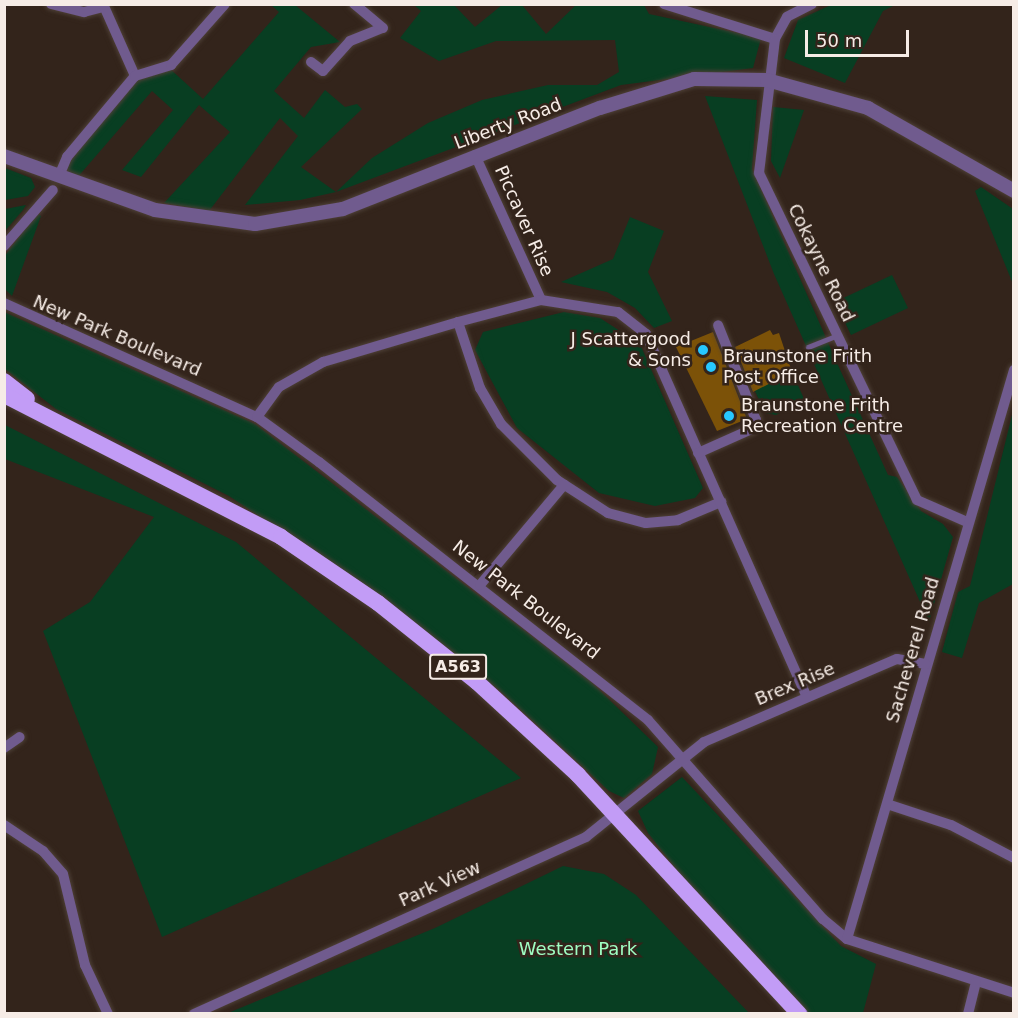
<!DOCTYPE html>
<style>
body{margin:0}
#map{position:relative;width:1018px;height:1018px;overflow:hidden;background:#33241b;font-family:"DejaVu Sans",sans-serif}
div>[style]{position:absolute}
.green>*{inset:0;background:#083e22}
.building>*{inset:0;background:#7c5208}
.roads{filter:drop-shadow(0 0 2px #4e4037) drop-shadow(0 0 2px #4e4037)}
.service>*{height:5px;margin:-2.5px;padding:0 2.5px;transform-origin:2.5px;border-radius:2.5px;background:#705b8e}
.minor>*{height:10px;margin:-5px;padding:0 5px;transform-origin:5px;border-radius:5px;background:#705b8e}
.tertiary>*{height:14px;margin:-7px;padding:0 7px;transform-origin:7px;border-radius:7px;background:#705b8e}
.trunk>*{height:16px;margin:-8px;padding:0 8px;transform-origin:8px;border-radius:8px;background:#c29cf6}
.dots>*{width:16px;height:16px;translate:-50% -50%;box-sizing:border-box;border:3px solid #33241b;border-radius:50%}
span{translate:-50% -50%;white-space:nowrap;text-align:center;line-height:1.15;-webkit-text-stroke:5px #33241b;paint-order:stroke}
.shield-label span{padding:2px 4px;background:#33241b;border:2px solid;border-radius:4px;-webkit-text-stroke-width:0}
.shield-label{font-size:16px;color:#f6ece6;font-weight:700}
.street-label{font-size:18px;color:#f6ece6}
.poi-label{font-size:18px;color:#f6ece6}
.right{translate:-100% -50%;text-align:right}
.left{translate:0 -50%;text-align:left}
.park-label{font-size:18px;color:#9ffdc2}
.frame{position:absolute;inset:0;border:6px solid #f6ece6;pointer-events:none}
.scale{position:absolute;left:805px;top:30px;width:104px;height:27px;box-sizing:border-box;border:3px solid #f6ece6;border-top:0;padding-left:8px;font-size:18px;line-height:21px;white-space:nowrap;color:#f6ece6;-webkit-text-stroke:4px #33241b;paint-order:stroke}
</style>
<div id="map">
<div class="green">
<div style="clip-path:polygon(271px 5px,295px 5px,340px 42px,311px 47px,274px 91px,304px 118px,325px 90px,345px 107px,357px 104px,362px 109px,301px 167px,336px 192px,372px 158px,428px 123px,482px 100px,548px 85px,597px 85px,619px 72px,615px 40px,496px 41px,439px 61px,400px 38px,421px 11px,414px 5px,454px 5px,475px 27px,502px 5px,522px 5px,546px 34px,576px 5px,644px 5px,649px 14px,761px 38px,753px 68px,621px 85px,336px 192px,300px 200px,245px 205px,298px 136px,280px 118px,209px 211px,164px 203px,230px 132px,199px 105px,141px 177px,122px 170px,173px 110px,152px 91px,76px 179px,59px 176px,135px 76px,168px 67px,203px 99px,279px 12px)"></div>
<div style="clip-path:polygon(831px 5px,895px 5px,883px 11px,845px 83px,784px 58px,798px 20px)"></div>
<div style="clip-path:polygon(705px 96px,757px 100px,752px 169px,837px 363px,888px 475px,897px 477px,921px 511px,943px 524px,953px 537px,929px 622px,774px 274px)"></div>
<div style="clip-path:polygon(773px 107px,804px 110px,780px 178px,771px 161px)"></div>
<div style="clip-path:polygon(5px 168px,31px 178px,35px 187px,28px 196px,5px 200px)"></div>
<div style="clip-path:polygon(981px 187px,1013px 209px,1013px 284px,975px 191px)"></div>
<div style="clip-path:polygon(26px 205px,23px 210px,5px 231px,5px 209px)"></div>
<div style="clip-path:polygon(37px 213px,41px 216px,12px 296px,5px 289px,4px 257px)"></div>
<div style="clip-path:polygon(630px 217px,664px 231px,648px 272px,672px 321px,654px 328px,635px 308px,607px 292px,561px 282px,613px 259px)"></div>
<div style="clip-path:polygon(892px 275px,908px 308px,851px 335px,835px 302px)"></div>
<div style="clip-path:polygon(4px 312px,255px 424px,590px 681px,658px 747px,652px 774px,624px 798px,609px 791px,498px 689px,364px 586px,229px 496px,56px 409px,5px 369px)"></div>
<div style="clip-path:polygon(564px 312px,600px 318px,640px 344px,703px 488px,695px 498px,655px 506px,599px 493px,517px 428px,475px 350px,483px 332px)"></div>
<div style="clip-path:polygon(792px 372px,805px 401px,776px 415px,765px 413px,754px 389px)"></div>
<div style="clip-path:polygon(1013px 411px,1013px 584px,979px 603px,962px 658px,942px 652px,958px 592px,970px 586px)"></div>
<div style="clip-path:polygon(5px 425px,236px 542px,521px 778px,162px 937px,43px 631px,90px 602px,154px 517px,5px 459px)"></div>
<div style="clip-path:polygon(682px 777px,841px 946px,876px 964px,863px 1013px,805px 1013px,731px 939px,648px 833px,638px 811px)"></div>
<div style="clip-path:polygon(563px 866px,604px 874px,636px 895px,749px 1013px,228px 1013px,435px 928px)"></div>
</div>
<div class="building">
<div style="clip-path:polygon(770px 330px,773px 335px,779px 333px,792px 372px,753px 392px,735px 347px)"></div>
<div style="clip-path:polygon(713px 332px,747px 419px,717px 431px,676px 347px)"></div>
</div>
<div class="roads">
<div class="service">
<div style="left:808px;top:347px;width:31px;rotate:-22deg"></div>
</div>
<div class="minor">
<div style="left:51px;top:4px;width:34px;rotate:14deg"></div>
<div style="left:84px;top:12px;width:20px;rotate:-15deg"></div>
<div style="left:103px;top:4px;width:79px;rotate:66deg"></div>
<div style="left:664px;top:4px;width:116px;rotate:17.5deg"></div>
<div style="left:812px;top:4px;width:28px;rotate:153deg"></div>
<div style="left:787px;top:17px;width:25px;rotate:119deg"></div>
<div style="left:775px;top:39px;width:135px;rotate:96.8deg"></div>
<div style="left:759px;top:173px;width:363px;rotate:64.2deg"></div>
<div style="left:917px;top:500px;width:55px;rotate:23.7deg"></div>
<div style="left:311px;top:62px;width:15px;rotate:37deg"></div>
<div style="left:323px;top:71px;width:40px;rotate:-48deg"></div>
<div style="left:350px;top:41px;width:35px;rotate:-22deg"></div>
<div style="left:383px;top:28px;width:38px;rotate:-140deg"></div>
<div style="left:475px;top:155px;width:159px;rotate:65.5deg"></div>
<div style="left:59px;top:176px;width:21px;rotate:-67deg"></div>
<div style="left:67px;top:157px;width:106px;rotate:-50deg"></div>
<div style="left:135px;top:76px;width:38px;rotate:-17deg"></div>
<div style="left:171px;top:65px;width:81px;rotate:-48.5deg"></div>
<div style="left:4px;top:246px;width:74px;rotate:-48.8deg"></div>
<div style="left:4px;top:303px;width:277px;rotate:24.3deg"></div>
<div style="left:257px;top:417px;width:77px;rotate:36deg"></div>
<div style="left:319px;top:462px;width:418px;rotate:38.1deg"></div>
<div style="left:648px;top:720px;width:265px;rotate:48.7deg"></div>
<div style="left:823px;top:919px;width:31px;rotate:40deg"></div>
<div style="left:847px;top:939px;width:176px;rotate:17.9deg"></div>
<div style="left:458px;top:322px;width:70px;rotate:71.6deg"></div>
<div style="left:480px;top:388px;width:42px;rotate:59.7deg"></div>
<div style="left:501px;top:424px;width:79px;rotate:45deg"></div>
<div style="left:557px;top:480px;width:61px;rotate:32.9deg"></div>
<div style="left:608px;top:513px;width:39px;rotate:15deg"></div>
<div style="left:646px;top:523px;width:32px;rotate:-5deg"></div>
<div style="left:678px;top:520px;width:47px;rotate:-22.7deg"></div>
<div style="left:257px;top:417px;width:37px;rotate:-54deg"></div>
<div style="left:279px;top:387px;width:51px;rotate:-29.6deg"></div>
<div style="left:323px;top:362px;width:141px;rotate:-16.5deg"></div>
<div style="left:458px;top:322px;width:86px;rotate:-14.8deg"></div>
<div style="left:541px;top:300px;width:78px;rotate:8.9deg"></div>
<div style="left:618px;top:312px;width:36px;rotate:38deg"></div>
<div style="left:646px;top:334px;width:397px;rotate:66.1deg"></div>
<div style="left:698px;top:453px;width:59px;rotate:-24deg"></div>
<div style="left:752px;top:429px;width:10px;rotate:-66deg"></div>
<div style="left:756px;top:420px;width:102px;rotate:-111.8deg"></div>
<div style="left:480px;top:585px;width:131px;rotate:-50deg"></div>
<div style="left:4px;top:748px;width:19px;rotate:-35deg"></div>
<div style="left:887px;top:804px;width:67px;rotate:18.2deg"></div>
<div style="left:951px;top:825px;width:71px;rotate:27.6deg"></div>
<div style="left:4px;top:825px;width:47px;rotate:33.7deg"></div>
<div style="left:43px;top:851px;width:30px;rotate:49deg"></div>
<div style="left:63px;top:874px;width:94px;rotate:76.4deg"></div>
<div style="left:85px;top:965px;width:54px;rotate:64.9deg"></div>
<div style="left:847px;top:939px;width:593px;rotate:-73.64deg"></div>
<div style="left:194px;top:1014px;width:430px;rotate:-24.3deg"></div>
<div style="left:586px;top:837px;width:151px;rotate:-38.8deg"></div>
<div style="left:704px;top:742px;width:210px;rotate:-23.3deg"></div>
<div style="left:897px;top:659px;width:29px;rotate:10deg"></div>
<div style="left:968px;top:1014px;width:33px;rotate:-76deg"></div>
</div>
<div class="tertiary">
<div style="left:4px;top:156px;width:160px;rotate:19.7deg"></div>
<div style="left:155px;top:210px;width:101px;rotate:8deg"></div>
<div style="left:255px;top:224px;width:89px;rotate:-9.7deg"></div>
<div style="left:343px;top:209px;width:276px;rotate:-21.5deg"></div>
<div style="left:600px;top:108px;width:98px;rotate:-17.1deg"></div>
<div style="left:694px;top:79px;width:73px;rotate:0.8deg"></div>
<div style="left:767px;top:80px;width:105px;rotate:15.5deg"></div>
<div style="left:868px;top:108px;width:168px;rotate:29.6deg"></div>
</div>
<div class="trunk">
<div style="left:4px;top:381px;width:29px;rotate:38deg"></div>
<div style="left:4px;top:395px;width:311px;rotate:27.1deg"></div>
<div style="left:281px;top:537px;width:117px;rotate:34.2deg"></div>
<div style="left:378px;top:603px;width:127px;rotate:38.6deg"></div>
<div style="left:477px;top:682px;width:137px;rotate:42.6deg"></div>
<div style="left:578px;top:775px;width:326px;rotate:47.2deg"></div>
</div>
</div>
<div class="dots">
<div style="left:703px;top:350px;background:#27c8ff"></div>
<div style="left:711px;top:367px;background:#27c8ff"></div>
<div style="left:729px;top:416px;background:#27c8ff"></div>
</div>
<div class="shield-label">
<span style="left:458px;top:667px">A563</span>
</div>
<div class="street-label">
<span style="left:508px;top:124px;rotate:-21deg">Liberty Road</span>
<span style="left:524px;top:221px;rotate:66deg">Piccaver Rise</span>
<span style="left:821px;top:263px;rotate:64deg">Cokayne Road</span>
<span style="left:117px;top:336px;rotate:23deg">New Park Boulevard</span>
<span style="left:526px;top:600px;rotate:38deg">New Park Boulevard</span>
<span style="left:913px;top:650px;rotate:-74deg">Sacheverel Road</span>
<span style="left:795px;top:684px;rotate:-23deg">Brex Rise</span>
<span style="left:440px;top:884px;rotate:-24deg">Park View</span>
</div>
<div class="poi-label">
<span class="right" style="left:691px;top:350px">J Scattergood<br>&amp; Sons</span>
<span class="left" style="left:723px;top:367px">Braunstone Frith<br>Post Office</span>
<span class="left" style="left:741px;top:416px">Braunstone Frith<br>Recreation Centre</span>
</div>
<div class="park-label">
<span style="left:578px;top:949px">Western Park</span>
</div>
<div class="frame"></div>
<div class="scale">50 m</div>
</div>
